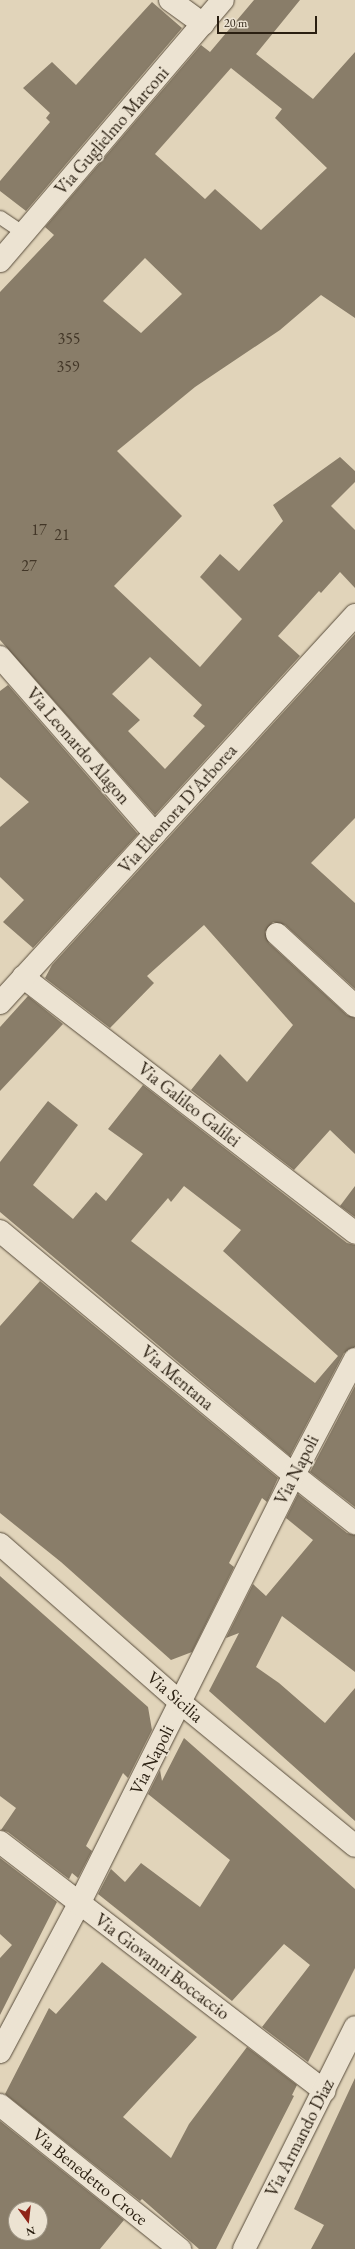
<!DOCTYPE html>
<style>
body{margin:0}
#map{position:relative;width:355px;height:2249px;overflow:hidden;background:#e1d4ba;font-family:"EB Garamond",serif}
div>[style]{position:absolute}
.building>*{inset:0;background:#897d69}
.roads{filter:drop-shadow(0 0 1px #584c3b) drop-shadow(0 0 1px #584c3b)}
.lane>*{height:13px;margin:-6.5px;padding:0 6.5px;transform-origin:6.5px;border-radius:6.5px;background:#ece3d2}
.street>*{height:22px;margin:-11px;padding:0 11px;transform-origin:11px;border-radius:11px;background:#ece3d2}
.secondary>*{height:22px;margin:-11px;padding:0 11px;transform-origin:11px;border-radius:11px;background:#ece3d2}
span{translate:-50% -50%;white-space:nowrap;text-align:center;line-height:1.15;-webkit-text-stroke:3px #ece3d2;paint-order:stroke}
.number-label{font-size:16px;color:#423627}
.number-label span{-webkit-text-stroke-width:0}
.street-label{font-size:18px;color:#2a1f11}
.north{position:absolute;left:8px;top:2201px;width:40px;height:40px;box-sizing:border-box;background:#ece3d2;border:1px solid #9e9585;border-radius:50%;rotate:165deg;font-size:11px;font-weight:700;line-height:16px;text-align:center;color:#2a1f11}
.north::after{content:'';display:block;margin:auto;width:14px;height:18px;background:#8f2418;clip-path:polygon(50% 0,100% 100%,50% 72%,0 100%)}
.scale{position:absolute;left:217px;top:16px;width:100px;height:18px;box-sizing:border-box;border:2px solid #2a1f11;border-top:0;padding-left:5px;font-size:12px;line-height:14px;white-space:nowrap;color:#2a1f11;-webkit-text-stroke:3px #ece3d2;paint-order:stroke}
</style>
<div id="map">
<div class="building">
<div style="clip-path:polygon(evenodd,254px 0,300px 0,256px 54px,313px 99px,355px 52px,355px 318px,321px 295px,280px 330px,195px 387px,117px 451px,182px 516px,114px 586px,200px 667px,242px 619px,200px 577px,220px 554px,239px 571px,283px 521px,273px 505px,340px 457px,355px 471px,355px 482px,331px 506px,355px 530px,355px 588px,340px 572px,321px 593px,319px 591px,278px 636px,300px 656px,155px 815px,0 640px,0 292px,54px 235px,45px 227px,201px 45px,210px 52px,254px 0,231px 68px,282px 109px,275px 118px,327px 168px,261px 230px,215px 189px,205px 199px,155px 154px,231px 68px,254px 0,145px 258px,182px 294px,141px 333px,103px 301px,145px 258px,254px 0,150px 657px,202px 705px,193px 716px,205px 726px,165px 769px,128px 731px,140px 720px,112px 694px,150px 657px)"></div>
<div style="clip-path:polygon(152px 2px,182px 28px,26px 211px,0 191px,0 181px,50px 122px,46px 118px,50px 113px,23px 88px,52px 62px,76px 85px)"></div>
<div style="clip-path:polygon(355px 634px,355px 818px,311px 863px,355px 903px,355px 989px,285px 925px,273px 922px,265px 932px,269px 943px,347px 1015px,355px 1018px,355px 1154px,330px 1130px,294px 1170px,191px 1090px,220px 1054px,247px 1082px,293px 1025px,204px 925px,147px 976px,154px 983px,110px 1028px,45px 978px,52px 965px)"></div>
<div style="clip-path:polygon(8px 685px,138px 834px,33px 948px,3px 922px,24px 900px,0 877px,0 827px,29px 802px,0 777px,0 691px)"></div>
<div style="clip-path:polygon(28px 996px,63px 1024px,0 1091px,0 1027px)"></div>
<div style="clip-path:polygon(evenodd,143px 1085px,347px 1243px,355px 1245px,355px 1347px,344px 1353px,290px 1456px,0 1212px,0 1162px,48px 1101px,78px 1125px,33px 1185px,73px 1219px,96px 1192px,106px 1201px,143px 1154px,108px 1129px,143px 1085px,184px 1186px,241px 1230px,223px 1251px,338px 1356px,315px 1383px,131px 1241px,168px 1198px,171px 1202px,184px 1186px)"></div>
<div style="clip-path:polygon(355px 1186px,355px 1217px,340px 1206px)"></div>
<div style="clip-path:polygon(40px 1281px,278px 1478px,267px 1502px,262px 1498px,229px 1563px,234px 1567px,192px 1652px,171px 1660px,61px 1562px,0 1513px,0 1326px)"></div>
<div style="clip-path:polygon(355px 1386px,355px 1507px,310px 1472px)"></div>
<div style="clip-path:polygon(298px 1494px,347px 1533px,355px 1535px,355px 1672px,282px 1616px,256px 1667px,279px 1683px,325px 1723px,355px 1688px,355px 1821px,209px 1691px,239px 1633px,226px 1638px,253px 1584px,266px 1596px,313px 1540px,286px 1518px)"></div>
<div style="clip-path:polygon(0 1576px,148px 1707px,152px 1730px,128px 1778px,123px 1773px,86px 1846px,92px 1851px,78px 1878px,72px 1873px,69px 1879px,8px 1832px,1px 1830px,16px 1808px,0 1796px)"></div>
<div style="clip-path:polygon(184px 1738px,355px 1889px,355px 1968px,308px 2062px,262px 2027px,310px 1965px,284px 1944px,232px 2001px,98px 1894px,111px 1869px,125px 1882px,141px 1863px,200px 1907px,230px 1860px,148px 1794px,160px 1770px,162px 1781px)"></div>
<div style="clip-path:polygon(0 1858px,57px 1902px,0 2015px,0 1958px,12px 1945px,0 1934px)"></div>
<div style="clip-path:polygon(102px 1962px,197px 2037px,123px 2117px,171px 2158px,189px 2124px,247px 2047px,297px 2085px,292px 2095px,294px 2096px,216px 2249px,199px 2249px,142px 2199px,140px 2201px,5px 2094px,49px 2008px,56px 2014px)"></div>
<div style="clip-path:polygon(355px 2078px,355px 2249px,311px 2249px,324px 2225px,294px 2209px)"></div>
<div style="clip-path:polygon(evenodd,0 2121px,124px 2220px,100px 2249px,0 2249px,0 2121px,16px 2209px,40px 2209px,40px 2233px,16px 2233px,16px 2209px)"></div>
</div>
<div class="roads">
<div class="lane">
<div style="left:0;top:217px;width:29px;rotate:34deg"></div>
</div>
<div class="street">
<div style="left:170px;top:0;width:41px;rotate:36deg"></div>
<div style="left:0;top:657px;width:235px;rotate:48.8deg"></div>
<div style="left:277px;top:934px;width:106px;rotate:42.7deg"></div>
<div style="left:23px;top:977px;width:419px;rotate:37.6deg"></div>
<div style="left:0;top:1003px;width:526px;rotate:-47.54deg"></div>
<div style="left:0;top:1231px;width:382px;rotate:39.7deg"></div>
<div style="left:294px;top:1475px;width:78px;rotate:38.2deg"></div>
<div style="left:0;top:1842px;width:409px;rotate:37.5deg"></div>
<div style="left:0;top:2052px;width:168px;rotate:-61.9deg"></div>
<div style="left:79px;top:1904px;width:480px;rotate:-63.4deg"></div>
<div style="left:294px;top:1475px;width:131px;rotate:-62.3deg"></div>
<div style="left:0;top:2105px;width:231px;rotate:38.7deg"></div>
<div style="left:244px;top:2249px;width:248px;rotate:-63.4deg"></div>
</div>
<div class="secondary">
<div style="left:0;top:261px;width:343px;rotate:-49.5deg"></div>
<div style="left:0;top:1544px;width:241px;rotate:41.3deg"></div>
<div style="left:181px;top:1703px;width:225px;rotate:39.4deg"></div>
</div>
</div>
<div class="number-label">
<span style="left:69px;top:339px">355</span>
<span style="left:68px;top:367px">359</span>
<span style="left:39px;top:530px">17</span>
<span style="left:62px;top:535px">21</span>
<span style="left:29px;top:566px">27</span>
</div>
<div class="street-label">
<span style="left:112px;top:131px;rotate:-49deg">Via Guglielmo Marconi</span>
<span style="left:78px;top:746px;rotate:49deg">Via Leonardo Alagon</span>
<span style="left:178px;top:809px;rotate:-48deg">Via Eleonora D'Arborea</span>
<span style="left:189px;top:1105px;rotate:38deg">Via Galileo Galilei</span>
<span style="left:177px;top:1378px;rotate:40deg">Via Mentana</span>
<span style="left:297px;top:1470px;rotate:-63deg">Via Napoli</span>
<span style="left:175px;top:1697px;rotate:41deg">Via Sicilia</span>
<span style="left:152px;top:1760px;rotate:-63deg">Via Napoli</span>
<span style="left:162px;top:1967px;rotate:37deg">Via Giovanni Boccaccio</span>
<span style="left:300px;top:2138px;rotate:-63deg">Via Armando Diaz</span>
<span style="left:90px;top:2177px;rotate:39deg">Via Benedetto Croce</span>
</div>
<div class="north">N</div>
<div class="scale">20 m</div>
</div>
